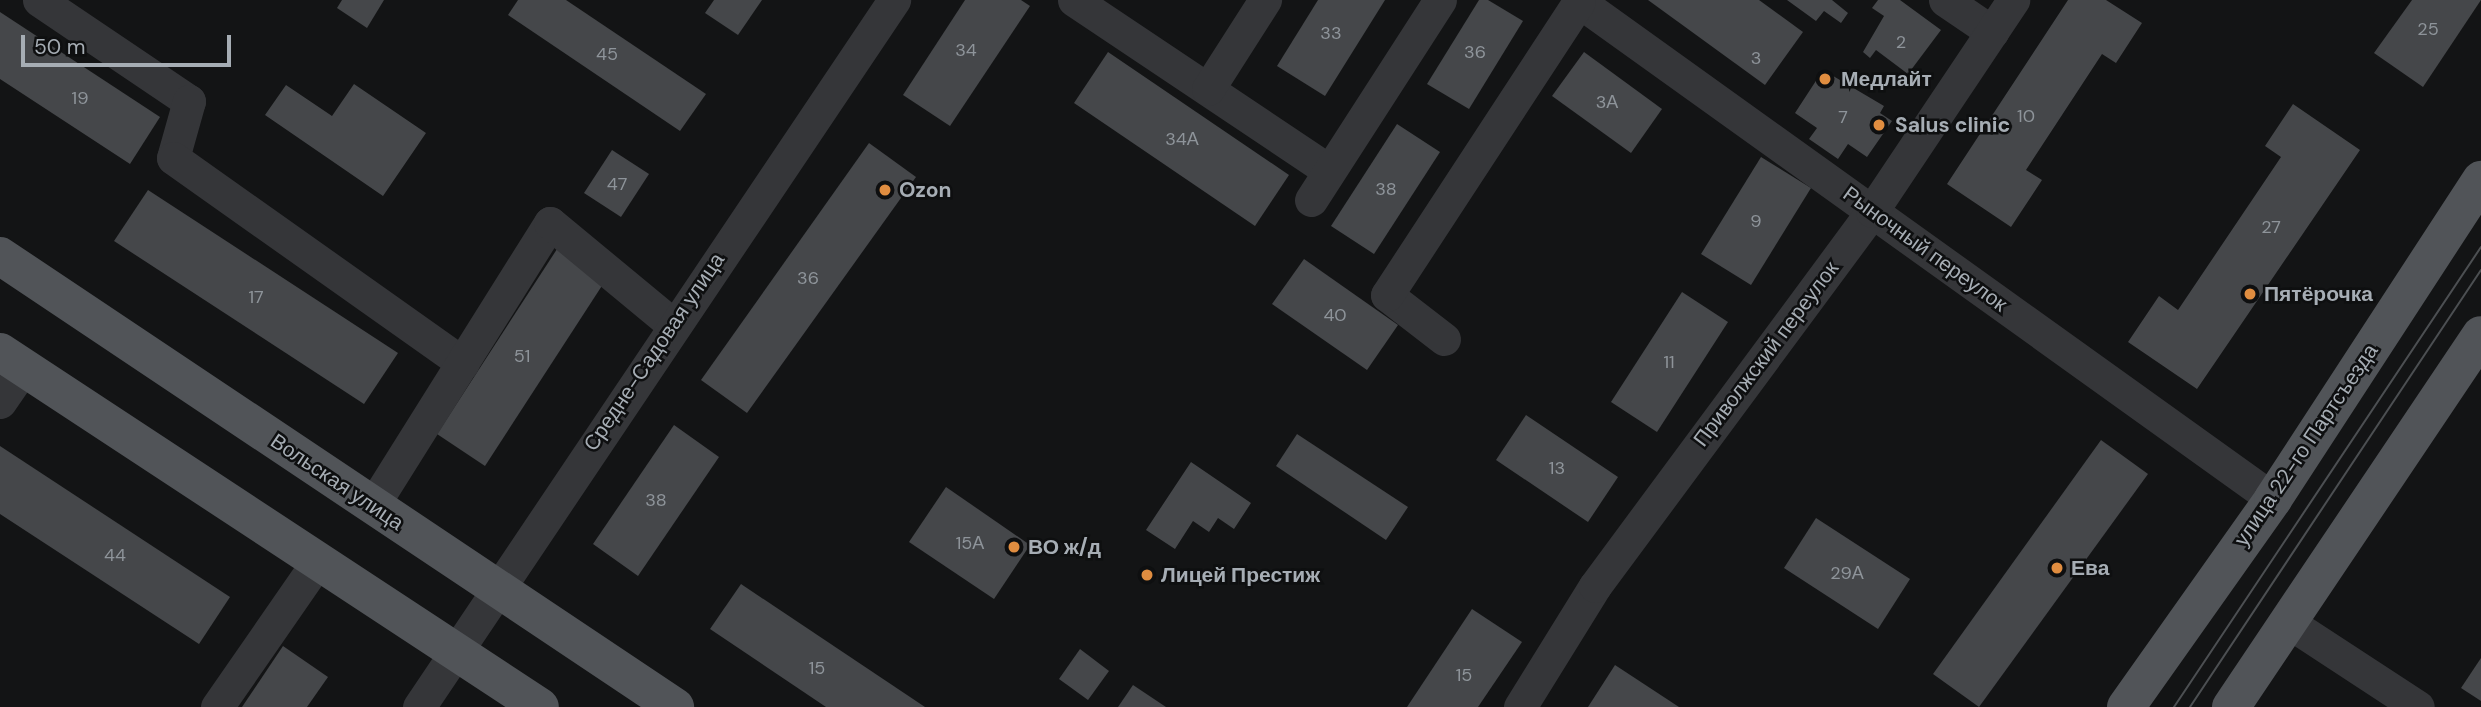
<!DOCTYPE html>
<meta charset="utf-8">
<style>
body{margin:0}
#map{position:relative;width:2481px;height:707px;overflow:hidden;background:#131415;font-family:"DM Sans",sans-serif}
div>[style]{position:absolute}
.building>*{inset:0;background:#45474a}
.minor>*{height:33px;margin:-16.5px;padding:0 16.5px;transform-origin:16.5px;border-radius:16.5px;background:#353639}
.major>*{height:38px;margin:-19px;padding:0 19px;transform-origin:19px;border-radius:19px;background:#515458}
.tram>*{height:2px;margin:-1px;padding:0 1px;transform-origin:1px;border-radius:1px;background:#4c4f52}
.dots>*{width:19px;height:19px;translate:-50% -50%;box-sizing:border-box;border:4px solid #0e0f10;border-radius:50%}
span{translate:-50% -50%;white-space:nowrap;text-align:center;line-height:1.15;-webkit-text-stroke:5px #0e0f10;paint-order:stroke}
.number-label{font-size:18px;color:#8e949a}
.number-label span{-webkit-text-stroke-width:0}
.poi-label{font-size:21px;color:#a6adb4;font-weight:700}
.left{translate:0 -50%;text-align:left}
.street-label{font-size:21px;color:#a6adb4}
.scale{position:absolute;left:21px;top:35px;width:210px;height:32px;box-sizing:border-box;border:4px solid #a6adb4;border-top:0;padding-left:9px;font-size:21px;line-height:24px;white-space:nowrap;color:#a6adb4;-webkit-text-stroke:5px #0e0f10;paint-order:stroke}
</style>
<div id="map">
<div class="building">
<div style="clip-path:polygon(342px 0,384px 0,367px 28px,337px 8px)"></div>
<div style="clip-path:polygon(518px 0,566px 0,706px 94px,680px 131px,508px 15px)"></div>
<div style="clip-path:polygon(714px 0,762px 0,738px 35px,705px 13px)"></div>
<div style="clip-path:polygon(965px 0,1021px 0,1030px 6px,950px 126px,903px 95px)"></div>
<div style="clip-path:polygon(1318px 0,1385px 0,1325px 96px,1277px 66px)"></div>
<div style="clip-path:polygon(1479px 0,1488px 0,1523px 21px,1469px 109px,1427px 84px)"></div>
<div style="clip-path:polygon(1648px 0,1759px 0,1803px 32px,1765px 85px)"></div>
<div style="clip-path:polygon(1787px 0,1832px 0,1848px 13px,1841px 23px,1824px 11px,1816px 21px)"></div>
<div style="clip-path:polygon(1878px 0,1900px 0,1941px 30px,1908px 74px,1876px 50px,1870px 58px,1863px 52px,1884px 16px,1872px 8px)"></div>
<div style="clip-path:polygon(2068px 0,2106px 0,2142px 23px,2116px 63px,2102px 54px,2026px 170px,2042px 180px,2011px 227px,1947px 184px)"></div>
<div style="clip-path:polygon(2412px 0,2481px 0,2423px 87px,2374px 53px)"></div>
<div style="clip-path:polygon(0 12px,160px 117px,130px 164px,0 79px)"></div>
<div style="clip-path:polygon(1108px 52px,1289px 175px,1255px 226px,1074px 103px)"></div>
<div style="clip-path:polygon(1584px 52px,1662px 109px,1631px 153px,1552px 96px)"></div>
<div style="clip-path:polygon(1823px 70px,1884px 106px,1880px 113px,1892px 121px,1867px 157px,1848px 144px,1838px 159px,1809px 139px,1817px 128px,1795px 113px)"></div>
<div style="clip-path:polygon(354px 84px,426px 133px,383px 196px,265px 115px,286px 85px,332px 116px)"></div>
<div style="clip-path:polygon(2293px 104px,2360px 150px,2197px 389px,2128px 342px,2159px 296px,2178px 310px,2281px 157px,2265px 146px)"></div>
<div style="clip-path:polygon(1397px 124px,1440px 152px,1374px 254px,1331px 226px)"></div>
<div style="clip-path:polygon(869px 143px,916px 177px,747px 413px,701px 380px)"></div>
<div style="clip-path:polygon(612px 150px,649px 174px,621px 217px,584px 193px)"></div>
<div style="clip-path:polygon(1761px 157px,1811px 188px,1751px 285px,1701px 254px)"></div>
<div style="clip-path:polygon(148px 190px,398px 353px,364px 404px,114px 241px)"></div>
<div style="clip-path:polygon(559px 246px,607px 278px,485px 466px,437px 434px)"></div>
<div style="clip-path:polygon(1304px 259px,1398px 325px,1367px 370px,1272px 304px)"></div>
<div style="clip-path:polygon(1682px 292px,1728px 322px,1657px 432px,1611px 402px)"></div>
<div style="clip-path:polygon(1526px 415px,1618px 477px,1588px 522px,1496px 460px)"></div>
<div style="clip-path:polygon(674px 425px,719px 457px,638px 576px,593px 544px)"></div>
<div style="clip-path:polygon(1297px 434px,1408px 507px,1386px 540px,1276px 466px)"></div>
<div style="clip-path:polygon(2101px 440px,2148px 474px,1979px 707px,1933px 674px)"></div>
<div style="clip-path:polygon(0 446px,230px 597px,199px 644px,0 514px)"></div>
<div style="clip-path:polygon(1191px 462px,1251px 503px,1234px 529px,1218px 518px,1209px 532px,1193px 521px,1175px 549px,1146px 530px)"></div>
<div style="clip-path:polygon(946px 487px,1030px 545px,994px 599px,909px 542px)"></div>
<div style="clip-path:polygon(1816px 518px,1910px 579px,1878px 629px,1784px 568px)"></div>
<div style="clip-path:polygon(741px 584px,925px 707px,826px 707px,710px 629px)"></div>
<div style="clip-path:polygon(1472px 609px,1522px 642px,1478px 707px,1407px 707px)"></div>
<div style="clip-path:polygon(283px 646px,328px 677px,307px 707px,242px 707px)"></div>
<div style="clip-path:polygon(1080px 649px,1109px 671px,1088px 700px,1059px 679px)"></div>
<div style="clip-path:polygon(2481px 658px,2481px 701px,2461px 688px)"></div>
<div style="clip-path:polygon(1615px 665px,1679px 707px,1588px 707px)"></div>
<div style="clip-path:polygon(1133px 685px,1166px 707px,1118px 707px)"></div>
</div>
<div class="minor">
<div style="left:39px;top:0;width:181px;rotate:34deg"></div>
<div style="left:189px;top:101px;width:59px;rotate:105.7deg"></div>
<div style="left:173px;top:158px;width:355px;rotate:35.3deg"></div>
<div style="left:1074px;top:0;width:307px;rotate:33.8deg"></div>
<div style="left:1577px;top:0;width:856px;rotate:35.64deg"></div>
<div style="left:1945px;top:0;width:57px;rotate:34.2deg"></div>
<div style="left:1208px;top:89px;width:106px;rotate:-57.4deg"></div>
<div style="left:1311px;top:200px;width:238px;rotate:-57.2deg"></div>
<div style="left:1444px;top:339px;width:72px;rotate:-142.3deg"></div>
<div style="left:1387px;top:295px;width:350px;rotate:-56.8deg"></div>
<div style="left:0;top:402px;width:42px;rotate:-55.6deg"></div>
<div style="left:373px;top:505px;width:333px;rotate:-57.9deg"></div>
<div style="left:550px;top:223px;width:158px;rotate:39.6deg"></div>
<div style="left:2288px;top:622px;width:155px;rotate:33.2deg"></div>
<div style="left:217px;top:707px;width:178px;rotate:-55.3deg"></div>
<div style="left:419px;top:707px;width:852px;rotate:-56.1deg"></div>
<div style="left:1520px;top:707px;width:142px;rotate:-58.2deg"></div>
<div style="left:1595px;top:586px;width:466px;rotate:-53.5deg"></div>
<div style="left:1872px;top:211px;width:254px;rotate:-56.2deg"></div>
</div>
<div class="major">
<div style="left:0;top:256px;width:812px;rotate:33.75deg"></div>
<div style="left:0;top:352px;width:646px;rotate:33.32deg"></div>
<div style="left:2126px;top:707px;width:255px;rotate:-54.7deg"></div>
<div style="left:2273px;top:499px;width:381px;rotate:-56.9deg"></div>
<div style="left:2231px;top:707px;width:448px;rotate:-56.1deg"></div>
</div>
<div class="tram">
<div style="left:2174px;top:707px;width:553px;rotate:-56.28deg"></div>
<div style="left:2190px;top:707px;width:525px;rotate:-56.34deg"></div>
</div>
<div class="dots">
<div style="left:1825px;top:79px;background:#e08d40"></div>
<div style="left:1879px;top:125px;background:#e08d40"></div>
<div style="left:885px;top:190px;background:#e08d40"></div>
<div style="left:2250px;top:294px;background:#e08d40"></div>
<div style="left:1014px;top:547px;background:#e08d40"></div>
<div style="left:2057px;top:568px;background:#e08d40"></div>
<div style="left:1147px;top:575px;background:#e08d40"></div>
</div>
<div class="number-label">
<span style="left:2428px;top:29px">25</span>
<span style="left:1331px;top:33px">33</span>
<span style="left:1901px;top:42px">2</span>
<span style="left:966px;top:50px">34</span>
<span style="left:1475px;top:52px">36</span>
<span style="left:607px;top:54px">45</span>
<span style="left:1756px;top:58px">3</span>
<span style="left:80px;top:98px">19</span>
<span style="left:1607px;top:102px">3А</span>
<span style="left:2026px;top:116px">10</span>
<span style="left:1843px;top:117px">7</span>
<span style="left:1182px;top:139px">34А</span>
<span style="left:617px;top:184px">47</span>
<span style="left:1386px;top:189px">38</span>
<span style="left:1756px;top:221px">9</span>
<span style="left:2271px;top:227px">27</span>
<span style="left:808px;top:278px">36</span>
<span style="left:256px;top:297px">17</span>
<span style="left:1335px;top:315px">40</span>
<span style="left:522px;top:356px">51</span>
<span style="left:1669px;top:362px">11</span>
<span style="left:1557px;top:468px">13</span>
<span style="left:656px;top:500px">38</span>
<span style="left:970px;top:543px">15А</span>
<span style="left:115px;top:555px">44</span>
<span style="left:1847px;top:573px">29А</span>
<span style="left:817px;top:668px">15</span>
<span style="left:1464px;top:675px">15</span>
</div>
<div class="poi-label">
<span class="left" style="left:1841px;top:79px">Медлайт</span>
<span class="left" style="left:1895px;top:125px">Salus clinic</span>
<span class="left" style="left:899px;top:190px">Ozon</span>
<span class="left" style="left:2264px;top:294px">Пятёрочка</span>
<span class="left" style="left:1028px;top:547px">ВО ж/д</span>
<span class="left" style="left:2071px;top:568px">Ева</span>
<span class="left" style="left:1161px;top:575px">Лицей Престиж</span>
</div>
<div class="street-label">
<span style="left:1925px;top:249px;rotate:36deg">Рыночный переулок</span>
<span style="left:654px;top:352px;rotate:-56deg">Средне-Садовая улица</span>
<span style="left:1766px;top:354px;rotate:-53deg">Приволжский переулок</span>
<span style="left:2306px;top:445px;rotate:-56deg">улица 22-го Партсъезда</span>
<span style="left:337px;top:482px;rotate:34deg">Вольская улица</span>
</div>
<div class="scale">50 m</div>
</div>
